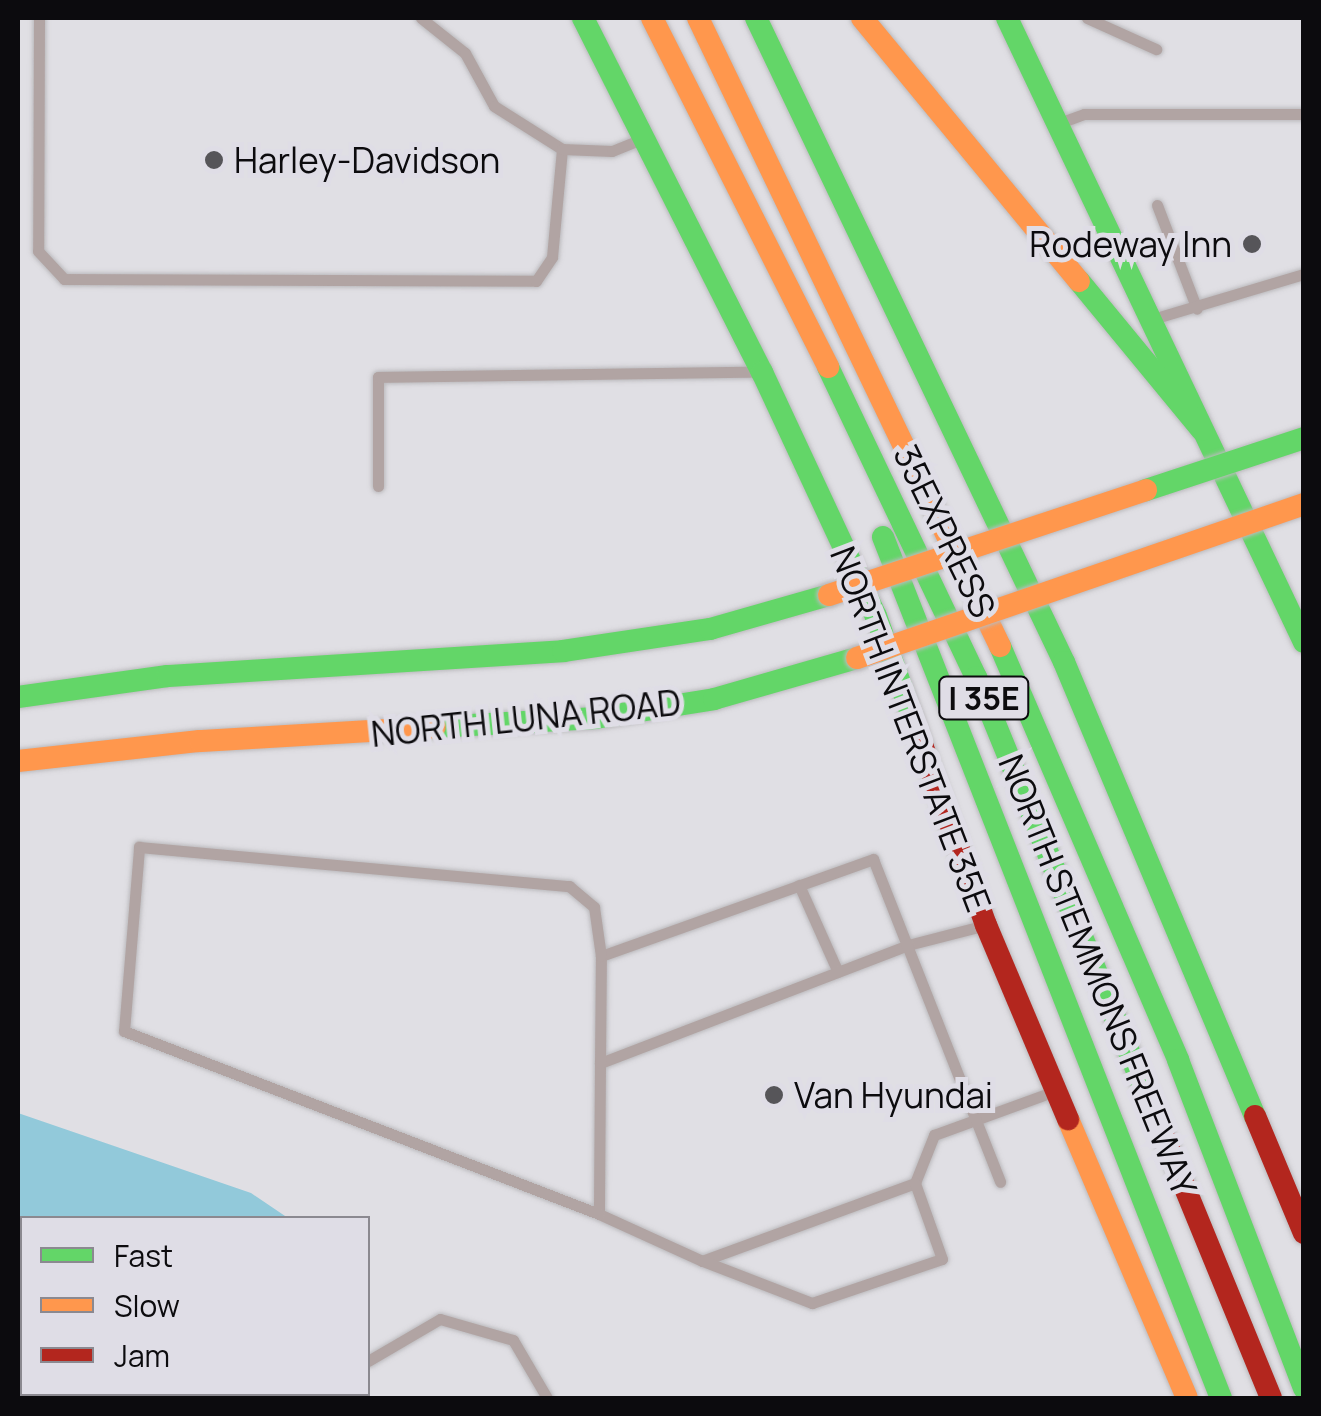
<!DOCTYPE html>
<style>
body{margin:0}
#map{position:relative;width:1321px;height:1416px;overflow:hidden;background:#e0dfe4;font-family:Manrope,sans-serif}
div>[style]{position:absolute}
.water>*{inset:0;background:#92c9da}
.roads{filter:drop-shadow(0 0 2px #bbbabd) drop-shadow(0 0 2px #bbbabd)}
.lane>*{height:11px;margin:-5.5px;padding:0 5.5px;transform-origin:5.5px;border-radius:5.5px;background:#b1a4a3}
.fast>*{height:22px;margin:-11px;padding:0 11px;transform-origin:11px;border-radius:11px;background:#63d668}
.slow>*{height:22px;margin:-11px;padding:0 11px;transform-origin:11px;border-radius:11px;background:#ff974d}
.jam>*{height:22px;margin:-11px;padding:0 11px;transform-origin:11px;border-radius:11px;background:#b3261e}
.bridges{filter:drop-shadow(0 0 2px #bbbabd) drop-shadow(0 0 2px #bbbabd)}
.fast-bridge>*{height:22px;margin:-11px;padding:0 11px;transform-origin:11px;border-radius:11px;background:#63d668}
.slow-bridge>*{height:22px;margin:-11px;padding:0 11px;transform-origin:11px;border-radius:11px;background:#ff974d}
.dots>*{width:28px;height:28px;translate:-50% -50%;box-sizing:border-box;border:5px solid #dfdde6;border-radius:50%}
span{translate:-50% -50%;white-space:nowrap;text-align:center;line-height:1.15;-webkit-text-stroke:10px #dfdde6;paint-order:stroke}
.shield-label span{padding:2px 8px;background:#dfdde6;border:2px solid;border-radius:8px;-webkit-text-stroke-width:0}
.shield-label{font-size:32px;color:#0c0b0e;font-weight:700}
.poi-label{font-size:35px;color:#0c0b0e}
.left{translate:0 -50%;text-align:left}
.right{translate:-100% -50%;text-align:right}
.street-label{font-size:35px;color:#0c0b0e}
.frame{position:absolute;inset:0;border:20px solid #0c0b0e;pointer-events:none}
.legend{position:absolute;left:20px;top:1216px;width:350px;height:180px;box-sizing:border-box;background:#dfdde6;border:2px solid #8b8990;margin:0;padding:12px 18px;list-style:none;font-size:30px;color:#0c0b0e}
.legend li{display:flex;align-items:center;gap:20px;height:50px}
.legend b{width:50px;border:2px solid #8b8990}
</style>
<div id="map">
<div class="water">
<div style="clip-path:polygon(18px 1113px,251px 1193px,288px 1218px,22px 1218px,22px 1394px,113px 1394px,104px 1398px,18px 1398px)"></div>
</div>
<div class="roads">
<div class="lane">
<div style="left:39px;top:18px;width:233px;rotate:90.2deg"></div>
<div style="left:38px;top:251px;width:38px;rotate:47deg"></div>
<div style="left:64px;top:279px;width:472px;rotate:0.2deg"></div>
<div style="left:536px;top:281px;width:29px;rotate:-56deg"></div>
<div style="left:552px;top:257px;width:108px;rotate:-84.7deg"></div>
<div style="left:421px;top:18px;width:56px;rotate:38.5deg"></div>
<div style="left:465px;top:53px;width:60px;rotate:61.3deg"></div>
<div style="left:494px;top:106px;width:80px;rotate:32.3deg"></div>
<div style="left:562px;top:149px;width:50px;rotate:2.3deg"></div>
<div style="left:612px;top:151px;width:32px;rotate:-22deg"></div>
<div style="left:1087px;top:18px;width:76px;rotate:24.2deg"></div>
<div style="left:1062px;top:122px;width:23px;rotate:-20deg"></div>
<div style="left:1084px;top:114px;width:220px"></div>
<div style="left:1157px;top:205px;width:111px;rotate:69deg"></div>
<div style="left:1156px;top:318px;width:154px;rotate:-16.6deg"></div>
<div style="left:378px;top:486px;width:109px;rotate:-90deg"></div>
<div style="left:378px;top:377px;width:380px;rotate:-0.8deg"></div>
<div style="left:799px;top:885px;width:95px;rotate:65.9deg"></div>
<div style="left:982px;top:926px;width:76px;rotate:165.6deg"></div>
<div style="left:908px;top:945px;width:330px;rotate:159deg"></div>
<div style="left:600px;top:1063px;width:151px;rotate:90.4deg"></div>
<div style="left:599px;top:1214px;width:113px;rotate:24.5deg"></div>
<div style="left:702px;top:1261px;width:227px;rotate:-20.1deg"></div>
<div style="left:915px;top:1183px;width:52px;rotate:-68.4deg"></div>
<div style="left:934px;top:1135px;width:129px;rotate:-20deg"></div>
<div style="left:600px;top:1063px;width:107px;rotate:-89.5deg"></div>
<div style="left:601px;top:956px;width:289px;rotate:-19.6deg"></div>
<div style="left:873px;top:859px;width:347px;rotate:68.5deg"></div>
<div style="left:599px;top:1214px;width:509px;rotate:-158.93deg"></div>
<div style="left:124px;top:1031px;width:185px;rotate:-85.3deg"></div>
<div style="left:139px;top:847px;width:432px;rotate:5.2deg"></div>
<div style="left:569px;top:886px;width:33px;rotate:40deg"></div>
<div style="left:594px;top:907px;width:49px;rotate:81.9deg"></div>
<div style="left:703px;top:1261px;width:117px;rotate:21.1deg"></div>
<div style="left:812px;top:1303px;width:137px;rotate:-18.7deg"></div>
<div style="left:942px;top:1259px;width:81px;rotate:-109.6deg"></div>
<div style="left:368px;top:1361px;width:83px;rotate:-30.3deg"></div>
<div style="left:440px;top:1319px;width:76px;rotate:16deg"></div>
<div style="left:513px;top:1340px;width:67px;rotate:59.6deg"></div>
<div style="left:303px;top:1398px;width:10px;rotate:-24deg"></div>
</div>
<div class="fast">
<div style="left:583px;top:18px;width:397px;rotate:63.2deg"></div>
<div style="left:762px;top:372px;width:269px;rotate:65deg"></div>
<div style="left:876px;top:616px;width:109px;rotate:70.2deg"></div>
<div style="left:756px;top:18px;width:714px;rotate:64.44deg"></div>
<div style="left:1064px;top:662px;width:493px;rotate:67.2deg"></div>
<div style="left:1007px;top:18px;width:691px;rotate:64.55deg"></div>
<div style="left:1079px;top:281px;width:193px;rotate:50.5deg"></div>
<div style="left:828px;top:367px;width:344px;rotate:64.5deg"></div>
<div style="left:976px;top:677px;width:449px;rotate:67.8deg"></div>
<div style="left:883px;top:537px;width:925px;rotate:68.57deg"></div>
<div style="left:1000px;top:646px;width:451px;rotate:66.7deg"></div>
<div style="left:1178px;top:1060px;width:352px;rotate:69deg"></div>
<div style="left:18px;top:697px;width:151px;rotate:-8deg"></div>
<div style="left:168px;top:676px;width:396px;rotate:-3.6deg"></div>
<div style="left:563px;top:651px;width:149px;rotate:-8.5deg"></div>
<div style="left:710px;top:629px;width:124px;rotate:-15.9deg"></div>
<div style="left:435px;top:727px;width:161px;rotate:-3.2deg"></div>
<div style="left:596px;top:718px;width:120px;rotate:-9.1deg"></div>
<div style="left:714px;top:699px;width:149px;rotate:-16deg"></div>
</div>
<div class="slow">
<div style="left:652px;top:18px;width:391px;rotate:63.2deg"></div>
<div style="left:698px;top:18px;width:697px;rotate:64.32deg"></div>
<div style="left:862px;top:18px;width:341px;rotate:50.5deg"></div>
<div style="left:18px;top:761px;width:183px;rotate:-6.3deg"></div>
<div style="left:200px;top:741px;width:235px;rotate:-3.4deg"></div>
<div style="left:1068px;top:1119px;width:303px;rotate:66.9deg"></div>
</div>
<div class="jam">
<div style="left:913px;top:719px;width:219px;rotate:70.5deg"></div>
<div style="left:986px;top:925px;width:211px;rotate:67.1deg"></div>
<div style="left:1146px;top:1093px;width:330px;rotate:67.7deg"></div>
<div style="left:1255px;top:1116px;width:127px;rotate:67.3deg"></div>
</div>
</div>
<div class="bridges">
<div class="fast-bridge">
<div style="left:1146px;top:490px;width:166px;rotate:-18.2deg"></div>
</div>
<div class="slow-bridge">
<div style="left:829px;top:595px;width:334px;rotate:-18.3deg"></div>
<div style="left:857px;top:658px;width:473px;rotate:-19deg"></div>
</div>
</div>
<div class="dots">
<div style="left:214px;top:160px;background:#565559"></div>
<div style="left:1252px;top:244px;background:#565559"></div>
<div style="left:774px;top:1095px;background:#565559"></div>
</div>
<div class="shield-label">
<span style="left:984px;top:698px">I 35E</span>
</div>
<div class="poi-label">
<span class="left" style="left:234px;top:160px">Harley-Davidson</span>
<span class="right" style="left:1232px;top:244px">Rodeway Inn</span>
<span class="left" style="left:794px;top:1095px">Van Hyundai</span>
</div>
<div class="street-label">
<span style="left:945px;top:531px;rotate:64deg">35EXPRESS</span>
<span style="left:526px;top:718px;rotate:-6deg">NORTH LUNA ROAD</span>
<span style="left:911px;top:729px;rotate:69deg">NORTH INTERSTATE 35E</span>
<span style="left:1098px;top:975px;rotate:68deg">NORTH STEMMONS FREEWAY</span>
</div>
<div class="frame"></div>
<ul class="legend">
<li><b style="height:12px;background:#63d668"></b>Fast</li>
<li><b style="height:12px;background:#ff974d"></b>Slow</li>
<li><b style="height:12px;background:#b3261e"></b>Jam</li>
</ul>
</div>
